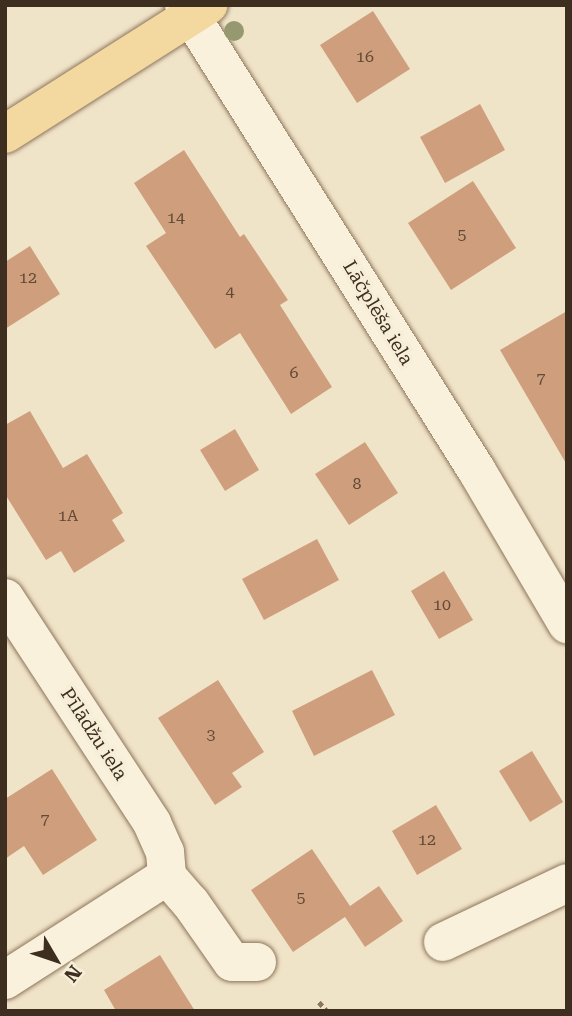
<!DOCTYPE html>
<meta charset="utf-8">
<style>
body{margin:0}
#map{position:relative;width:572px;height:1016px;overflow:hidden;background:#f0e4c8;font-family:"Roboto Serif",serif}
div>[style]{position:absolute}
.building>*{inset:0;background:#cf9f7d}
.path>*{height:4.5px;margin-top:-2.25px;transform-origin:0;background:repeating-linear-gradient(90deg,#8d765c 0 5px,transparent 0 8.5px)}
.roads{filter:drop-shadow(0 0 2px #8d765c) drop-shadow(0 0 2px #8d765c)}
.minor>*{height:38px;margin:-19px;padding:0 19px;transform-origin:19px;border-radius:19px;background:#faf1dc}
.major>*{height:38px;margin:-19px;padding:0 19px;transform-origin:19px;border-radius:19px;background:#f3d9a0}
.trees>*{width:20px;height:20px;margin:-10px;border-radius:50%;background:#96986f}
span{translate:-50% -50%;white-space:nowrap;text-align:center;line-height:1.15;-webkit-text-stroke:7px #f7eed8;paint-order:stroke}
.number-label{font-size:16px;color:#624a37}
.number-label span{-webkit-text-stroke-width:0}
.street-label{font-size:19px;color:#3d2e20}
.frame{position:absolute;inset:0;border:7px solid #3d2e20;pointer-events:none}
.north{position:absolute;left:21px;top:925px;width:70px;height:70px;-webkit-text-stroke:5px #f7eed8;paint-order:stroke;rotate:129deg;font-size:19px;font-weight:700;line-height:28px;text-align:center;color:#3d2e20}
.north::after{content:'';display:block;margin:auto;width:24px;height:32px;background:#3d2e20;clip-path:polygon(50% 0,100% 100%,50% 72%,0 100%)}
</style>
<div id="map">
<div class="building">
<div style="clip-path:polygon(373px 11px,410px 69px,357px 103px,320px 45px)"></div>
<div style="clip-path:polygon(480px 104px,505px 150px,445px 183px,420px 137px)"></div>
<div style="clip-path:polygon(184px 150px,240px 237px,244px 234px,288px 300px,280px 305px,332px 387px,291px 414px,240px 333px,215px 349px,146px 246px,166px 233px,134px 183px)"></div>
<div style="clip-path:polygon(473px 181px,516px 248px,451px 290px,408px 223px)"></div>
<div style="clip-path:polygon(30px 246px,60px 294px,5px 329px,5px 262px)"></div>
<div style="clip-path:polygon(567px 311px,567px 465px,500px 350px)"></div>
<div style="clip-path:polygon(30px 411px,63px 468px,87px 454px,123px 513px,112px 520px,125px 541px,74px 573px,61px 551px,46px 560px,5px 494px,5px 425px)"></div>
<div style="clip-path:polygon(235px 429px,259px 470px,225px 491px,200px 450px)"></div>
<div style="clip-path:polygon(365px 442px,398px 493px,349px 525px,315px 474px)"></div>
<div style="clip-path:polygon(317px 539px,339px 580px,264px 620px,242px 579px)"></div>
<div style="clip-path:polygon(444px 571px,473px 620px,439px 639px,411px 591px)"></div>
<div style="clip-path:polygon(372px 670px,395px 715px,314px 756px,292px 711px)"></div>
<div style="clip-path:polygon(218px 680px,264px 752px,232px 773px,242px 787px,215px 805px,158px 718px)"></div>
<div style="clip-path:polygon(532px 751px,563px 802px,530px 822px,499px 771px)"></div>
<div style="clip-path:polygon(52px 769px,97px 840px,43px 875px,24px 846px,5px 859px,5px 799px)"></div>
<div style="clip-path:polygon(436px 805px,462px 849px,417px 875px,392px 831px)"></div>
<div style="clip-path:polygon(312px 849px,350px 906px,379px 886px,403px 921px,365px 947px,345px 917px,293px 952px,251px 890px)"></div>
<div style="clip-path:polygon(160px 955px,195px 1011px,116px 1011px,104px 990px)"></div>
</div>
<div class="path">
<div style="left:319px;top:1002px;width:12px;rotate:48deg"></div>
</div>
<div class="roads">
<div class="minor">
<div style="left:184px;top:5px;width:550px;rotate:57.84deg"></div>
<div style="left:477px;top:471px;width:178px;rotate:59.5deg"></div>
<div style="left:5px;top:598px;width:269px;rotate:56.8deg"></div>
<div style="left:152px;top:823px;width:32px;rotate:66deg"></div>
<div style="left:165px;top:852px;width:24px;rotate:85deg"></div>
<div style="left:167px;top:876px;width:35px;rotate:49deg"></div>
<div style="left:190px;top:902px;width:73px;rotate:55deg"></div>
<div style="left:232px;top:962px;width:25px"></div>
<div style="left:443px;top:942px;width:137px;rotate:-25.4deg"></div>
<div style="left:5px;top:980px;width:193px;rotate:-32.7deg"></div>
</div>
<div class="major">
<div style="left:5px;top:134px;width:241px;rotate:-32.4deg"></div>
</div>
</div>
<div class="trees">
<div style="left:234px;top:31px"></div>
</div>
<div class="number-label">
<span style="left:365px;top:57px">16</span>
<span style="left:176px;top:218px">14</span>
<span style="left:462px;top:235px">5</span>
<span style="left:28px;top:278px">12</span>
<span style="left:230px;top:292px">4</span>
<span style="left:294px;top:373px">6</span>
<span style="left:541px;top:378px">7</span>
<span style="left:357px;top:484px">8</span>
<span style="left:68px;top:516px">1A</span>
<span style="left:442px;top:605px">10</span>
<span style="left:211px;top:735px">3</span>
<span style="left:45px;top:819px">7</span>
<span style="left:427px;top:840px">12</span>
<span style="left:301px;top:898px">5</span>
</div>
<div class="street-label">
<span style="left:378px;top:313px;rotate:59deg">Lāčplēša iela</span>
<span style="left:94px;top:734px;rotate:57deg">Pīlādžu iela</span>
</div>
<div class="frame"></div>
<div class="north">N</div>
</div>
